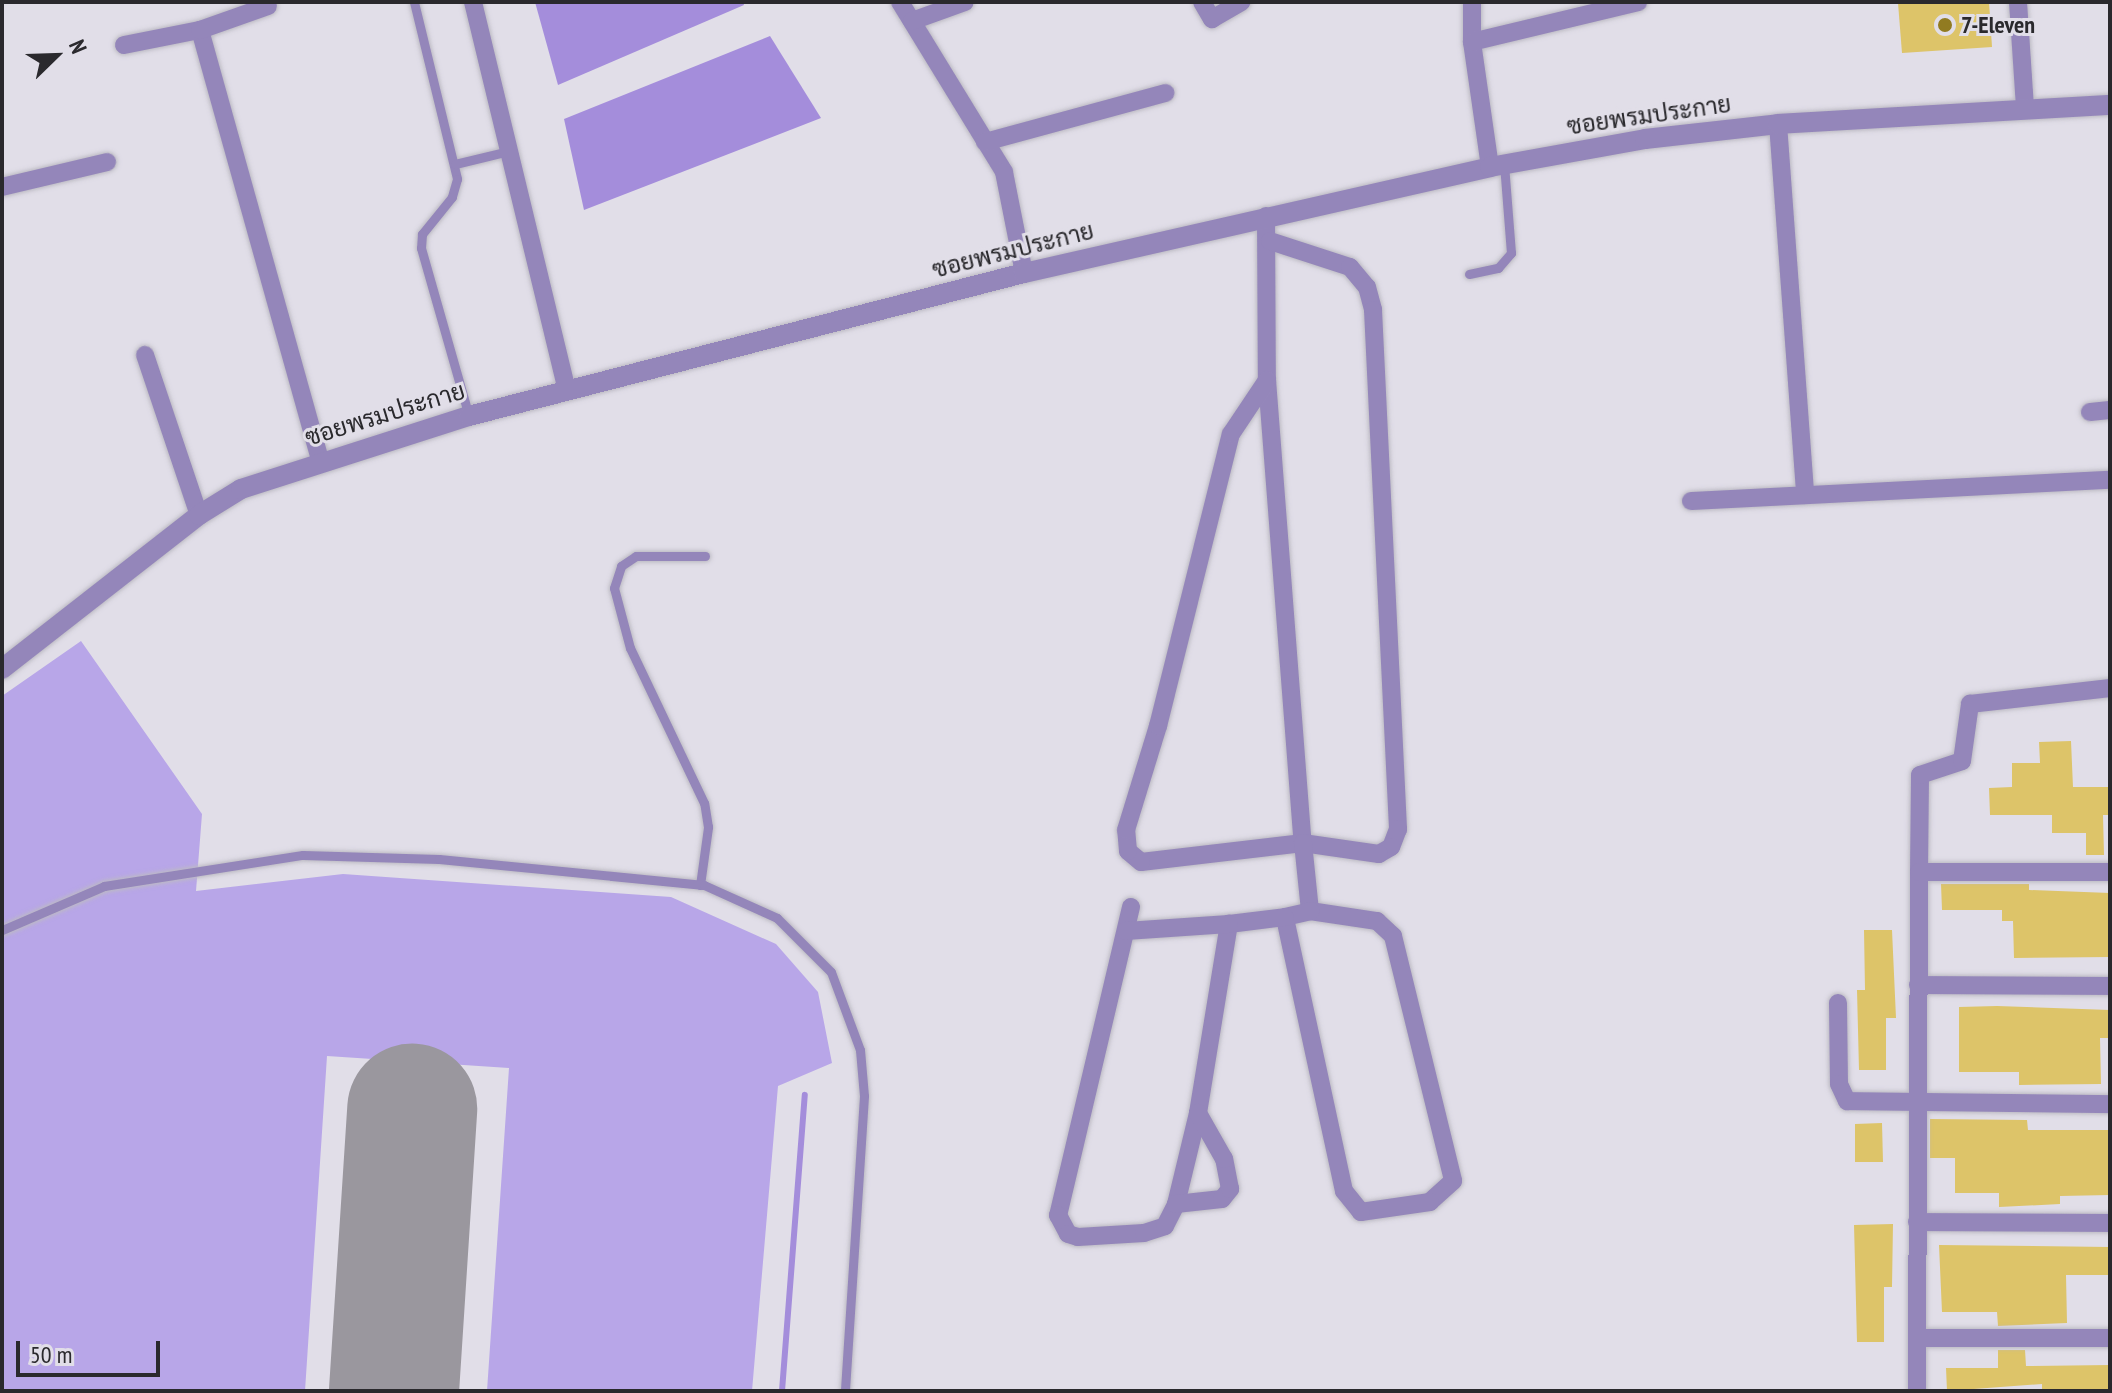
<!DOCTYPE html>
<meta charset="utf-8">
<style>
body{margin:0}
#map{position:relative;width:2112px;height:1393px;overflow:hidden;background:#e1dee8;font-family:"PT Sans Narrow",Sarabun,sans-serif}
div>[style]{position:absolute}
.green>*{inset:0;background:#b8a6e8}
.water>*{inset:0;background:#a48ddb}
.stream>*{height:6px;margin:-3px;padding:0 3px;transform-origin:3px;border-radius:3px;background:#a48ddb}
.runway>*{height:130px;margin:-65px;padding:0 65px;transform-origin:65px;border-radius:65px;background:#9a979e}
.building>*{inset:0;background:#ddc469}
.roads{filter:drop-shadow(0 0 2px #bcbac3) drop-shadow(0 0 2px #bcbac3)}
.service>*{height:9px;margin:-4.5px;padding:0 4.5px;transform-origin:4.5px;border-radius:4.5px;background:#9486ba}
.minor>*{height:18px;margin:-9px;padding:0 9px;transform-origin:9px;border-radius:9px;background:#9486ba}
.tertiary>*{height:20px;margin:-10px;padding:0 10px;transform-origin:10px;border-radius:10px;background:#9486ba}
.dots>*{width:22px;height:22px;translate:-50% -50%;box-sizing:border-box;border:4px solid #e1dee8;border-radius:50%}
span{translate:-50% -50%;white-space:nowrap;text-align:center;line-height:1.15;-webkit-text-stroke:6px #e1dee8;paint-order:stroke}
.poi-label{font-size:24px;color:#2a292d;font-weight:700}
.left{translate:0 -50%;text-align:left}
.street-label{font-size:24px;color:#2a292d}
.frame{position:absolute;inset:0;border:4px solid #2a292d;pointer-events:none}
.north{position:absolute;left:16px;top:16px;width:80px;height:80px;-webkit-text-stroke:6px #e1dee8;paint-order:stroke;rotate:67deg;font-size:22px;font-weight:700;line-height:32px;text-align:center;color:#2a292d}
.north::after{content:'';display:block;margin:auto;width:28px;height:36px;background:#2a292d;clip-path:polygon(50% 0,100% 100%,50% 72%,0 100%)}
.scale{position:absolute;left:16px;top:1341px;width:144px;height:36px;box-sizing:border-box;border:4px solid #2a292d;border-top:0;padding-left:10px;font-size:24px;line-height:28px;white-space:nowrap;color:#2a292d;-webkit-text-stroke:6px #e1dee8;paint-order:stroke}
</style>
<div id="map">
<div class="green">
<div style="clip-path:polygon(81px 641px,202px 814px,196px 891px,343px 874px,671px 897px,776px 944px,818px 992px,832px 1063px,778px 1086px,752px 1391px,487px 1391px,509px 1068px,327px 1056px,305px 1391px,2px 1391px,2px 696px)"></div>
</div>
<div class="water">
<div style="clip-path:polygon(535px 2px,743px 2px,744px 5px,558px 85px)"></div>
<div style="clip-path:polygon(770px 36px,821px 118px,584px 210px,564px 119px)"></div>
</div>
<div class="stream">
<div style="left:782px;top:1391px;width:297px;rotate:-85.6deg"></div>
</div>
<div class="runway">
<div style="left:394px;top:1391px;width:283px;rotate:-86.3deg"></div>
</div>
<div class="building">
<div style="clip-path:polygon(1919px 2px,1989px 2px,1992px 47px,1902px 53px,1898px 3px)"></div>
<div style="clip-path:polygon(2071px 741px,2073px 787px,2110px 787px,2110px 815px,2103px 815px,2104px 855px,2086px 855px,2086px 833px,2052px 833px,2052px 815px,1990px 815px,1989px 788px,2012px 787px,2012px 763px,2040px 763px,2039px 742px)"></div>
<div style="clip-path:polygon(1941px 884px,2029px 884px,2029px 890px,2110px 893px,2110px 957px,2014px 958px,2013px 921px,2002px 921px,2002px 910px,1942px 910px)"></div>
<div style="clip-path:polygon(1864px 930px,1892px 930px,1896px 1018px,1886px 1018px,1886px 1070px,1859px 1070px,1857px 990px,1865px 990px)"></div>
<div style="clip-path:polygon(1997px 1006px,2110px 1010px,2110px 1038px,2100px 1038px,2101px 1084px,2019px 1085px,2019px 1072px,1959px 1072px,1959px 1007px)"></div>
<div style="clip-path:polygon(1930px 1119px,2027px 1120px,2028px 1130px,2110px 1130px,2110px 1195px,2060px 1196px,2060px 1204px,1999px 1207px,1999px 1193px,1955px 1193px,1955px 1158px,1930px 1158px)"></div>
<div style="clip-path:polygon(1882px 1123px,1883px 1162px,1855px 1162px,1855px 1124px)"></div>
<div style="clip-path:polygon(1893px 1224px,1892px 1287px,1884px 1287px,1884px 1342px,1857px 1342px,1854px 1225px)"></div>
<div style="clip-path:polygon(1939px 1245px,2110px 1247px,2110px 1275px,2066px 1275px,2067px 1323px,1998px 1326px,1997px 1312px,1942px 1312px)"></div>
<div style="clip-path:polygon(1998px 1350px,2025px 1350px,2026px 1366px,2110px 1365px,2110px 1391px,2042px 1391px,2042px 1384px,1947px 1391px,1946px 1368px,1998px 1368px)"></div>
</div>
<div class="roads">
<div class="service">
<div style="left:414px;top:2px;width:182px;rotate:76.3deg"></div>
<div style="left:457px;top:179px;width:19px;rotate:106deg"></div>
<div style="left:452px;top:197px;width:48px;rotate:129deg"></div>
<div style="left:422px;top:234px;width:14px;rotate:94deg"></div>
<div style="left:421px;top:248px;width:175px;rotate:74.1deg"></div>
<div style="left:455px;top:164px;width:56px;rotate:-13.5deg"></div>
<div style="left:1469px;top:274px;width:30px;rotate:-12deg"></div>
<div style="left:1498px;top:268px;width:20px;rotate:-49deg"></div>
<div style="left:1511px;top:253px;width:88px;rotate:-94.5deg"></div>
<div style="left:700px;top:885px;width:59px;rotate:-82.1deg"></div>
<div style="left:708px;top:827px;width:24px;rotate:-99deg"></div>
<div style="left:704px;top:803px;width:172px;rotate:-115.5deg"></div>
<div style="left:630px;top:648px;width:62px;rotate:-104.9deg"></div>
<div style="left:614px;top:588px;width:23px;rotate:-72deg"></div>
<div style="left:621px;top:566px;width:18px;rotate:-34deg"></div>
<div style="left:636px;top:556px;width:69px"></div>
<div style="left:2px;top:930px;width:111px;rotate:-23.3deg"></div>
<div style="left:104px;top:886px;width:201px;rotate:-8.9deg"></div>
<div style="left:303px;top:855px;width:136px;rotate:1.7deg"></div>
<div style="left:439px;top:859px;width:266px;rotate:5.6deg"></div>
<div style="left:704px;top:885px;width:80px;rotate:24.3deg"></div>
<div style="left:777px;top:918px;width:76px;rotate:45deg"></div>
<div style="left:831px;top:972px;width:83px;rotate:69.6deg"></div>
<div style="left:860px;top:1050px;width:46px;rotate:85deg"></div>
<div style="left:864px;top:1096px;width:296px;rotate:93.7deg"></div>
</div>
<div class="minor">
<div style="left:473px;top:2px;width:400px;rotate:76.4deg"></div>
<div style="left:900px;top:2px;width:199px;rotate:58.5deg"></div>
<div style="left:1004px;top:172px;width:103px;rotate:78.8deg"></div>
<div style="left:1202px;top:2px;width:20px;rotate:60deg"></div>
<div style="left:1212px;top:19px;width:34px;rotate:-30deg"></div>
<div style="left:1472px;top:2px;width:40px;rotate:90deg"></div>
<div style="left:1472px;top:42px;width:126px;rotate:81.8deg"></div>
<div style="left:2018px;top:2px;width:105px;rotate:86.2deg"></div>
<div style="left:912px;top:21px;width:56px;rotate:-19.7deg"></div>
<div style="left:200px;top:30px;width:447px;rotate:74.4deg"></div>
<div style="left:1472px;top:42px;width:171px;rotate:-13.5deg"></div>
<div style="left:124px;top:45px;width:77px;rotate:-11.2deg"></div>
<div style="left:200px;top:30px;width:72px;rotate:-19.4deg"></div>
<div style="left:1778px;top:124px;width:372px;rotate:85.8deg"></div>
<div style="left:985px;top:142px;width:187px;rotate:-15.2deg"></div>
<div style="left:2px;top:187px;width:108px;rotate:-13.4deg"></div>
<div style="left:1266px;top:216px;width:164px;rotate:89.7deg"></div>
<div style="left:1267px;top:380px;width:464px;rotate:85.6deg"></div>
<div style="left:1303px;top:843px;width:163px;rotate:173.3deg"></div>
<div style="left:1141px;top:862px;width:17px;rotate:-140deg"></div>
<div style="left:1128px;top:851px;width:21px;rotate:-95deg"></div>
<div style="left:1126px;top:830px;width:109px;rotate:-72.9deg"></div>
<div style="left:1158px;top:726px;width:301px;rotate:-76deg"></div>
<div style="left:1231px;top:434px;width:65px;rotate:-56.3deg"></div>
<div style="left:1270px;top:241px;width:84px;rotate:18deg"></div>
<div style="left:1350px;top:267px;width:26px;rotate:50deg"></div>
<div style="left:1367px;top:287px;width:24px;rotate:75deg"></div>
<div style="left:1373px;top:310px;width:520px;rotate:87.24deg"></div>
<div style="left:1398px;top:829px;width:19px;rotate:111deg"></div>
<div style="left:1391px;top:847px;width:14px;rotate:150deg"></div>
<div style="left:1379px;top:854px;width:77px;rotate:-171.8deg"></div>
<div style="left:1303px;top:843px;width:68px;rotate:84.1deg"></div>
<div style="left:1310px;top:911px;width:68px;rotate:8.5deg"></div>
<div style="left:1377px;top:921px;width:22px;rotate:43deg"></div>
<div style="left:1393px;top:936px;width:252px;rotate:76.2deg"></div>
<div style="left:1453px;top:1181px;width:31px;rotate:138deg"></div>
<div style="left:1430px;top:1202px;width:70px;rotate:171.8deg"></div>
<div style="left:1361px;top:1212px;width:27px;rotate:-129deg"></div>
<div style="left:1344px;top:1191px;width:280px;rotate:-102.2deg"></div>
<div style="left:1285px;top:917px;width:26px;rotate:-13deg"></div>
<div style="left:145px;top:355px;width:169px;rotate:71.4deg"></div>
<div style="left:2090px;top:412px;width:20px;rotate:-6deg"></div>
<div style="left:1691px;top:501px;width:420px;rotate:-2.9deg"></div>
<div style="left:1919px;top:872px;width:97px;rotate:-89.4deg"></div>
<div style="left:1920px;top:775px;width:44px;rotate:-18.4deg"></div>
<div style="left:1962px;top:761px;width:58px;rotate:-82deg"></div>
<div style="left:1970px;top:704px;width:141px;rotate:-6.5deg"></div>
<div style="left:1131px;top:907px;width:317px;rotate:103.3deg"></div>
<div style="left:1058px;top:1215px;width:21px;rotate:62deg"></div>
<div style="left:1068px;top:1234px;width:10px;rotate:17deg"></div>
<div style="left:1078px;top:1237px;width:66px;rotate:-3.5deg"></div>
<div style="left:1144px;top:1233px;width:22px;rotate:-18deg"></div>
<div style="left:1165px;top:1226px;width:25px;rotate:-63deg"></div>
<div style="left:1176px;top:1204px;width:94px;rotate:-76.4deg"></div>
<div style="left:1198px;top:1113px;width:192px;rotate:-80.7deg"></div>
<div style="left:1229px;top:924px;width:56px;rotate:-7.1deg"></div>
<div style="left:1126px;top:931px;width:103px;rotate:-3.9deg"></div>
<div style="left:1918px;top:985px;width:192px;rotate:0.3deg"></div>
<div style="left:1838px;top:1003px;width:81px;rotate:89.3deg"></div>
<div style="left:1839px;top:1084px;width:19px;rotate:65deg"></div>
<div style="left:1847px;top:1101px;width:263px;rotate:0.7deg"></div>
<div style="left:1176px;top:1204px;width:46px;rotate:-6.2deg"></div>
<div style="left:1222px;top:1199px;width:13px;rotate:-51deg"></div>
<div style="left:1230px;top:1189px;width:31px;rotate:-101deg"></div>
<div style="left:1224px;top:1159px;width:53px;rotate:-119.5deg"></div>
<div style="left:1917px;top:1222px;width:193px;rotate:0.3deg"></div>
<div style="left:1917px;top:1338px;width:193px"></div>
<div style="left:1917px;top:1391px;width:519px;rotate:-89.78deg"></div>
<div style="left:1919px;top:872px;width:191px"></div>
</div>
<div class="tertiary">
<div style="left:2px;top:669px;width:250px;rotate:-38deg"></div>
<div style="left:199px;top:515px;width:49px;rotate:-31.8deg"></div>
<div style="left:241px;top:489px;width:239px;rotate:-17.8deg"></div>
<div style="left:469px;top:416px;width:573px;rotate:-14.45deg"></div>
<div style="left:1024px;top:273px;width:478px;rotate:-12.8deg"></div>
<div style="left:1490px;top:167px;width:158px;rotate:-10.2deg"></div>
<div style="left:1645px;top:139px;width:134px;rotate:-6.4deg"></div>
<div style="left:1778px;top:124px;width:333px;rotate:-3.3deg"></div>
</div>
</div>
<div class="dots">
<div style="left:1945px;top:25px;background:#917b21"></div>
</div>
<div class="poi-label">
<span class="left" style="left:1961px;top:25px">7-Eleven</span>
</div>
<div class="street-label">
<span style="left:1649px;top:115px;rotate:-8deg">ซอยพรมประกาย</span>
<span style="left:1013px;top:250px;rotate:-14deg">ซอยพรมประกาย</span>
<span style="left:385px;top:414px;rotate:-17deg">ซอยพรมประกาย</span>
</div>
<div class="frame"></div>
<div class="north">N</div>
<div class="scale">50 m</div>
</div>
